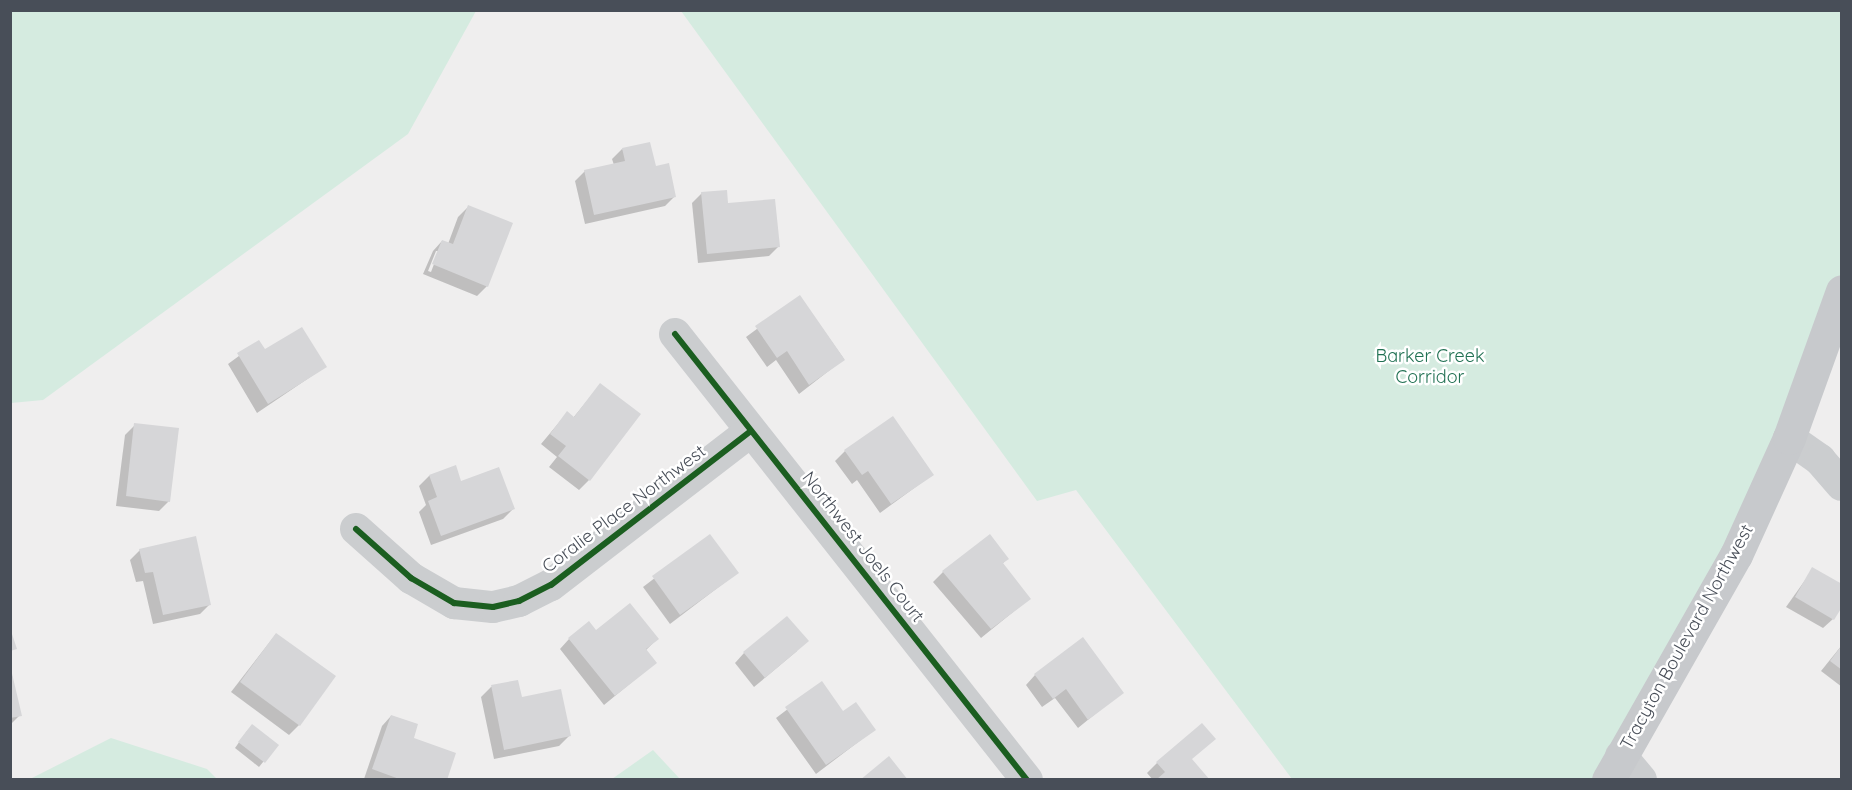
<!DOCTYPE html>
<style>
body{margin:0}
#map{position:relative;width:1852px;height:790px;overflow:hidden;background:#efeeee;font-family:Quicksand,sans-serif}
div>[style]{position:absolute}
.green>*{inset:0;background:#d5ebe0}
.shadow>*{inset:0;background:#0003}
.building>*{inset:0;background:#d6d6d8}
.minor>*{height:32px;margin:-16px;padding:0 16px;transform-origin:16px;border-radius:16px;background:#cbcdcf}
.major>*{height:33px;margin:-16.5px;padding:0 16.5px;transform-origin:16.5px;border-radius:16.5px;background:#c7c9cc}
.cycleway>*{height:6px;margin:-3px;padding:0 3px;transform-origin:3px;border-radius:3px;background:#1b5e20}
span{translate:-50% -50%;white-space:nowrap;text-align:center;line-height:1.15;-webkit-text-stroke:5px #fff;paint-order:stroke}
.park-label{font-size:18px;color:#217153}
.street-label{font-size:18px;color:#484e58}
.frame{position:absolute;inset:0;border:12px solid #484e58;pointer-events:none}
</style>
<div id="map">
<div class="green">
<div style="clip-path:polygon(10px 11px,11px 10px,476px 11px,408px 134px,43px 400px,11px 403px)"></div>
<div style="clip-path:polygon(681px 11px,1841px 11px,1841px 291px,1813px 375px,1608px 779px,1292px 779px,1076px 490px,1037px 501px)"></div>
<div style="clip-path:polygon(111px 738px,207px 769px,217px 779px,30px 779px)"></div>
<div style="clip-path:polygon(653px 750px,680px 779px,612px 779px)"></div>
</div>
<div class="shadow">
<div style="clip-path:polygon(622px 149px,654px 168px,675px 196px,665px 206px,585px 224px,575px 181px,585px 171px,614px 165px,612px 159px)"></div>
<div style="clip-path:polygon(702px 193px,727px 205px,779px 246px,769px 256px,698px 263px,692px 203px)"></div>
<div style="clip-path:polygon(evenodd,468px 207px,487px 286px,477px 296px,423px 274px,433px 251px,442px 241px,448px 244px,458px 217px,468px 207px,436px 251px,439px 251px,431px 272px,428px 271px,436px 251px)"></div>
<div style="clip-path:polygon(800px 297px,844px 359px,799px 394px,776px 360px,767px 367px,746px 337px)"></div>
<div style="clip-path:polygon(258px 342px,264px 351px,325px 367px,257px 413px,228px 364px)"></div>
<div style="clip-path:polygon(600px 385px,589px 480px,579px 490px,549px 467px,557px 457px,541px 444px,567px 413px,573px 418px)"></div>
<div style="clip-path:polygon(135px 425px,169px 501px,159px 511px,116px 506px,125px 435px)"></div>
<div style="clip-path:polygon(845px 451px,932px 475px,880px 513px,857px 480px,852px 484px,835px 461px)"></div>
<div style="clip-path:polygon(455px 467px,460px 483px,513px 509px,503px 519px,431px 545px,419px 512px,426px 505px,419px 486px,429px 476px)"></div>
<div style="clip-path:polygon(710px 536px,737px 573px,670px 624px,643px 587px)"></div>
<div style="clip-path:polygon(140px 550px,210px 604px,200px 614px,153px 624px,143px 581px,136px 582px,130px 560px)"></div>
<div style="clip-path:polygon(1007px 559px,1002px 564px,1029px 599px,981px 638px,933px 582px,943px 572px)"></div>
<div style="clip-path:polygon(1813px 569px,1833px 619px,1823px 628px,1786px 607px)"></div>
<div style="clip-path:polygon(595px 632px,657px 639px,645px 651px,655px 663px,604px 705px,560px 649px,569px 639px)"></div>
<div style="clip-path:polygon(276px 634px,299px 725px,289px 735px,231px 692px)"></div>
<div style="clip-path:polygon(1842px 645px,1842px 687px,1821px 671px)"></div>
<div style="clip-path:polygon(797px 651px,754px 687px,735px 663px,744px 653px)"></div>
<div style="clip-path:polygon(10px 666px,20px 715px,10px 725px)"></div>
<div style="clip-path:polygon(1035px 675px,1122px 692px,1078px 728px,1055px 698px,1042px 707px,1026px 685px)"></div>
<div style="clip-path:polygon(517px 682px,520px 699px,569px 736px,559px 746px,494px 759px,481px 697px,491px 687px)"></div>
<div style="clip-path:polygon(822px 683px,843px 713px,874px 730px,816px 774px,776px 718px)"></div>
<div style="clip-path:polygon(391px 716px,412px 739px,446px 780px,364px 779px,382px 726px)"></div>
<div style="clip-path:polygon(247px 731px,277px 745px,259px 767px,235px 748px)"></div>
<div style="clip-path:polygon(1191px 760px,1208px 780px,1153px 780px,1147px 773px,1157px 763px)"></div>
</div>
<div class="building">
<div style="clip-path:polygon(650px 142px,656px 166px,669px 163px,676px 197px,594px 215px,584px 170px,625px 161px,622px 148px)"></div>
<div style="clip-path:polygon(727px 190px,728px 203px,775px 199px,780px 247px,707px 254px,701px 192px)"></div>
<div style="clip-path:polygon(468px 205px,513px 223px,488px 287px,432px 264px,442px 240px,453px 244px)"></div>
<div style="clip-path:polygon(800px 295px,845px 360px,809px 385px,787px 351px,777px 358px,755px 326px)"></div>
<div style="clip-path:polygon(302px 327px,327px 367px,268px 404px,237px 353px,259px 340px,265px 349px)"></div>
<div style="clip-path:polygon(600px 383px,641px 414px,590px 481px,558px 456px,566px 446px,550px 434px,567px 411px,574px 417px)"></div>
<div style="clip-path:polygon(893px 416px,934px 475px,891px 504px,868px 471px,862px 475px,844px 450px)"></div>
<div style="clip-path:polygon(134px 423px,179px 428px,170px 502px,126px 496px)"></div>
<div style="clip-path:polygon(456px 465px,461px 481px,499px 467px,515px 509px,441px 536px,428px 501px,437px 497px,429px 475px)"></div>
<div style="clip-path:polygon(710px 534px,739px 573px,680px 615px,652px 576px)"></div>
<div style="clip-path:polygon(990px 534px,1009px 559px,1003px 563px,1031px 599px,991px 629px,942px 571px)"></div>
<div style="clip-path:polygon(196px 536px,211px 605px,163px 615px,153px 572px,145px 573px,139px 549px)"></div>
<div style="clip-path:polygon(1812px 567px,1842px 584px,1842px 607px,1834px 620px,1795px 597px)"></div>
<div style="clip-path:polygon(630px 603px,659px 639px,646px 649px,657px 663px,615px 696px,568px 638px,589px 621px,596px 630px)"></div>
<div style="clip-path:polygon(787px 616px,809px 641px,765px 678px,743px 652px)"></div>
<div style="clip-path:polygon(10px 628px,17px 649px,10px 651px)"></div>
<div style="clip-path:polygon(276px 633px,336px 676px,300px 726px,240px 682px)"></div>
<div style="clip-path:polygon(1083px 637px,1124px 693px,1088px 720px,1066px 689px,1053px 699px,1034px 674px)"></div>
<div style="clip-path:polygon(1842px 645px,1842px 670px,1830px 661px)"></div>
<div style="clip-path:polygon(10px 665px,22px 716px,10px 718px)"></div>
<div style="clip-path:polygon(518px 680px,522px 697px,561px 689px,571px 736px,504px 750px,491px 685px)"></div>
<div style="clip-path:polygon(822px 681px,843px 711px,856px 702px,876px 730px,826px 765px,785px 707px)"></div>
<div style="clip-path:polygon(391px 715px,418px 724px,414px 738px,456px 753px,447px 780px,402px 780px,372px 769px)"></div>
<div style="clip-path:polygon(1202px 723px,1216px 739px,1192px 759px,1210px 780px,1156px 780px,1165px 772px,1156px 762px)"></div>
<div style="clip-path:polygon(252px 724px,279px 745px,265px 763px,238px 742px)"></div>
<div style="clip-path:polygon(889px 756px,908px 780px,860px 780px)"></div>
</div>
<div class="minor">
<div style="left:675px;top:334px;width:568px;rotate:51.72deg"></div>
<div style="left:1789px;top:438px;width:38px;rotate:35deg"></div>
<div style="left:1820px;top:460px;width:33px;rotate:49deg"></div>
<div style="left:356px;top:529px;width:74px;rotate:41.7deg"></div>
<div style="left:411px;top:578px;width:50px;rotate:30.2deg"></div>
<div style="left:454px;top:603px;width:39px;rotate:6deg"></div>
<div style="left:493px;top:607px;width:27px;rotate:-13deg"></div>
<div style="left:519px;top:601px;width:36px;rotate:-27deg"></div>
<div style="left:551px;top:585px;width:252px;rotate:-37.6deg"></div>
<div style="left:1621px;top:756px;width:31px;rotate:50deg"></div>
</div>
<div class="major">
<div style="left:1608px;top:780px;width:259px;rotate:-60.4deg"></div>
<div style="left:1736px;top:555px;width:128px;rotate:-65.6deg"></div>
<div style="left:1789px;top:438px;width:156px;rotate:-70.2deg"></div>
</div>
<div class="cycleway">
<div style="left:675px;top:334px;width:568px;rotate:51.72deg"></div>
<div style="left:356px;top:529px;width:74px;rotate:41.7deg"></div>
<div style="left:411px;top:578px;width:50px;rotate:30.2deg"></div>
<div style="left:454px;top:603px;width:39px;rotate:6deg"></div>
<div style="left:493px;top:607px;width:27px;rotate:-13deg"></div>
<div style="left:519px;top:601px;width:36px;rotate:-27deg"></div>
<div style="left:551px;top:585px;width:252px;rotate:-37.6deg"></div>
</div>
<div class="park-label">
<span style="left:1430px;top:367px">Barker Creek<br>Corridor</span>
</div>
<div class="street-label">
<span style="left:624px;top:509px;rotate:-37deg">Coralie Place Northwest</span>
<span style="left:863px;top:547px;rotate:52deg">Northwest Joels Court</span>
<span style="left:1687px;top:637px;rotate:-61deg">Tracyton Boulevard Northwest</span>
</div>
<div class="frame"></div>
</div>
